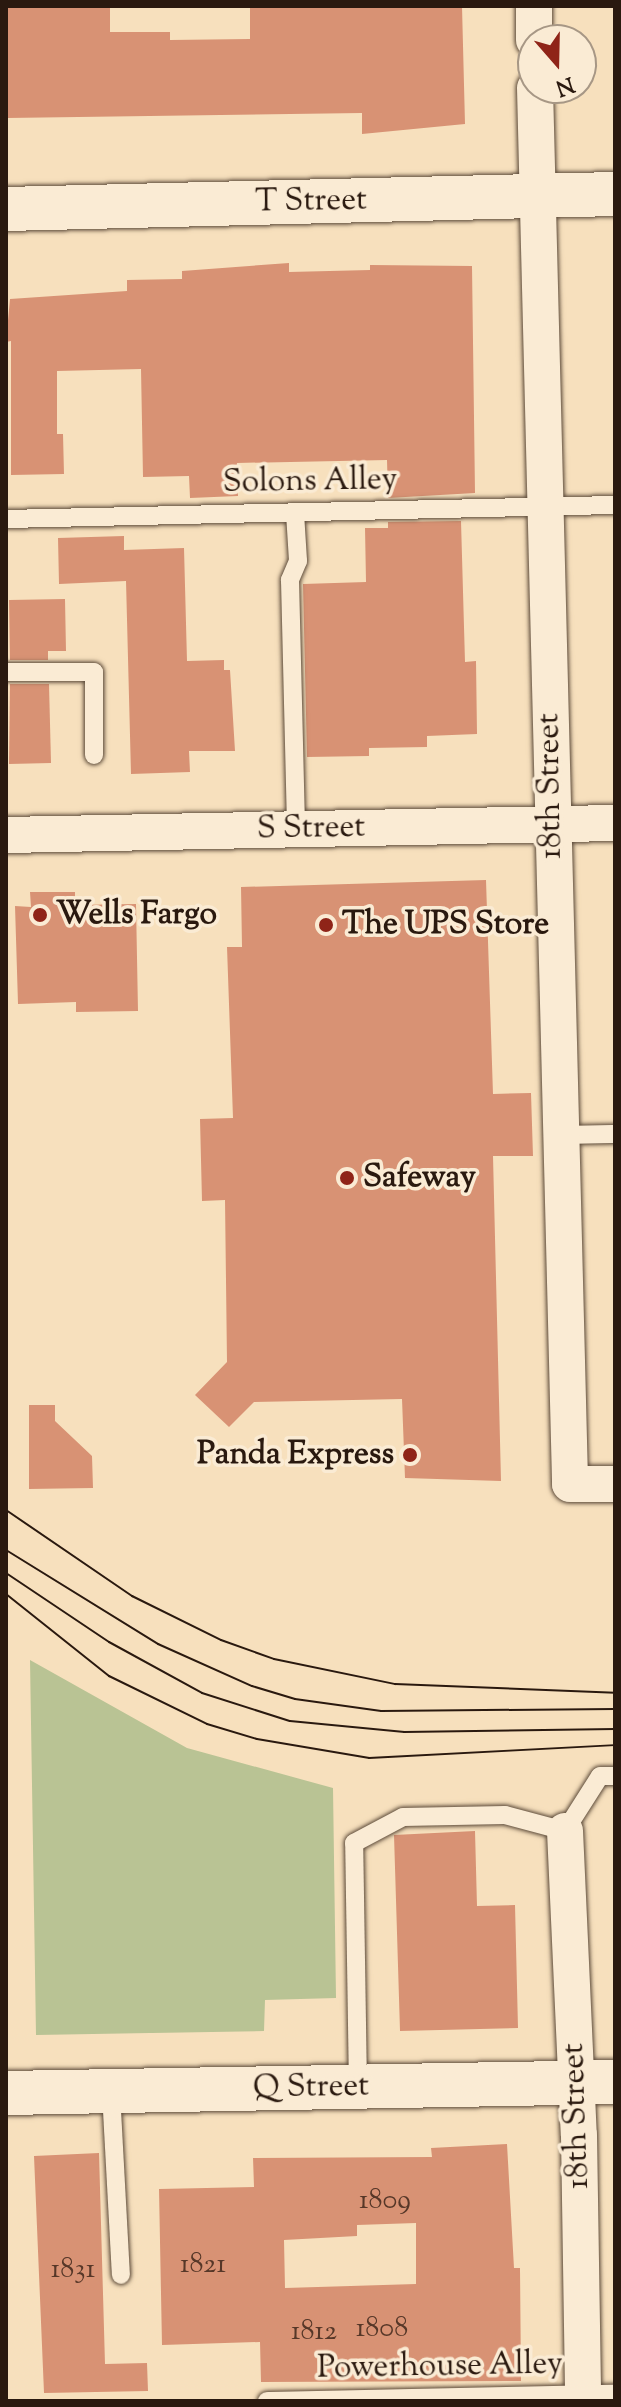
<!DOCTYPE html>
<style>
body{margin:0}
#map{position:relative;width:621px;height:2407px;overflow:hidden;background:#f7e0bd;font-family:"Sorts Mill Goudy",serif}
div>[style]{position:absolute}
.green>*{inset:0;background:#b9c394}
.building>*{inset:0;background:#d89274}
.roads{filter:drop-shadow(0 0 2px #5d4b3a) drop-shadow(0 0 2px #5d4b3a)}
.lane>*{height:18px;margin:-9px;padding:0 9px;transform-origin:9px;border-radius:9px;background:#faebd4}
.street>*{height:36px;margin:-18px;padding:0 18px;transform-origin:18px;border-radius:18px;background:#faebd4}
.secondary>*{height:44px;margin:-22px;padding:0 22px;transform-origin:22px;border-radius:22px;background:#faebd4}
.tram>*{height:2px;margin:-1px;padding:0 1px;transform-origin:1px;border-radius:1px;background:#2a190f}
.dots>*{width:22px;height:22px;translate:-50% -50%;box-sizing:border-box;border:4px solid #faebd4;border-radius:50%}
span{translate:-50% -50%;white-space:nowrap;text-align:center;line-height:1.15;-webkit-text-stroke:7px #faebd4;paint-order:stroke}
.number-label{font-size:28px;color:#563728}
.number-label span{-webkit-text-stroke-width:0}
.street-label{font-size:32px;color:#2a190f}
.poi-label{font-size:32px;color:#2a190f;font-weight:700}
.left{translate:0 -50%;text-align:left}
.right{translate:-100% -50%;text-align:right}
.frame{position:absolute;inset:0;border:8px solid #2a190f;pointer-events:none}
.north{position:absolute;left:517px;top:24px;width:80px;height:80px;box-sizing:border-box;background:#faebd4;border:2px solid #a79785;border-radius:50%;rotate:160deg;font-size:22px;font-weight:700;line-height:32px;text-align:center;color:#2a190f}
.north::after{content:'';display:block;margin:auto;width:28px;height:36px;background:#8f2418;clip-path:polygon(50% 0,100% 100%,50% 72%,0 100%)}
</style>
<div id="map">
<div class="green">
<div style="clip-path:polygon(30px 1660px,187px 1748px,333px 1788px,336px 1998px,265px 2000px,264px 2031px,36px 2035px)"></div>
</div>
<div class="building">
<div style="clip-path:polygon(6px 6px,110px 6px,110px 32px,170px 32px,170px 40px,250px 39px,250px 6px,462px 6px,465px 124px,362px 134px,362px 113px,7px 118px)"></div>
<div style="clip-path:polygon(289px 263px,289px 272px,370px 270px,370px 265px,472px 266px,475px 493px,388px 498px,387px 460px,237px 463px,238px 496px,190px 498px,189px 476px,143px 477px,141px 369px,57px 371px,57px 434px,63px 434px,64px 474px,11px 475px,11px 341px,6px 342px,10px 299px,127px 291px,127px 280px,182px 279px,182px 271px)"></div>
<div style="clip-path:polygon(461px 521px,465px 662px,476px 661px,477px 734px,427px 736px,427px 747px,369px 748px,369px 756px,307px 757px,303px 584px,366px 582px,365px 528px,388px 528px,388px 522px)"></div>
<div style="clip-path:polygon(124px 536px,124px 550px,184px 548px,187px 661px,224px 660px,224px 670px,230px 670px,235px 751px,189px 751px,190px 772px,131px 774px,126px 581px,59px 584px,58px 538px)"></div>
<div style="clip-path:polygon(65px 599px,66px 651px,48px 651px,48px 660px,10px 660px,9px 600px)"></div>
<div style="clip-path:polygon(10px 684px,49px 684px,51px 763px,9px 764px)"></div>
<div style="clip-path:polygon(486px 880px,493px 1094px,531px 1093px,533px 1156px,493px 1156px,501px 1481px,405px 1478px,402px 1399px,254px 1402px,229px 1427px,195px 1395px,227px 1362px,225px 1200px,202px 1201px,200px 1119px,233px 1118px,227px 947px,242px 947px,241px 887px)"></div>
<div style="clip-path:polygon(30px 892px,75px 892px,75px 905px,136px 904px,138px 1011px,76px 1012px,76px 1002px,18px 1004px,15px 906px,31px 907px)"></div>
<div style="clip-path:polygon(29px 1405px,55px 1405px,55px 1421px,92px 1456px,93px 1488px,29px 1489px)"></div>
<div style="clip-path:polygon(475px 1831px,477px 1906px,515px 1905px,518px 2028px,400px 2031px,394px 1835px)"></div>
<div style="clip-path:polygon(evenodd,507px 2144px,514px 2268px,520px 2268px,521px 2381px,261px 2382px,260px 2342px,162px 2345px,159px 2189px,254px 2187px,253px 2158px,432px 2157px,431px 2148px,507px 2144px,416px 2223px,416px 2284px,285px 2288px,284px 2240px,357px 2236px,357px 2225px,416px 2223px)"></div>
<div style="clip-path:polygon(99px 2153px,105px 2364px,147px 2363px,148px 2391px,44px 2393px,34px 2156px)"></div>
</div>
<div class="roads">
<div class="lane">
<div style="left:295px;top:513px;width:48px;rotate:86.4deg"></div>
<div style="left:298px;top:561px;width:21px;rotate:113deg"></div>
<div style="left:290px;top:580px;width:250px;rotate:88.6deg"></div>
<div style="left:6px;top:519px;width:609px;rotate:-1.32deg"></div>
<div style="left:6px;top:672px;width:88px"></div>
<div style="left:94px;top:672px;width:83px;rotate:90deg"></div>
<div style="left:559px;top:1135px;width:56px;rotate:-1deg"></div>
<div style="left:358px;top:2087px;width:244px;rotate:-90.9deg"></div>
<div style="left:354px;top:1843px;width:55px;rotate:-28deg"></div>
<div style="left:403px;top:1817px;width:102px;rotate:-1.1deg"></div>
<div style="left:505px;top:1815px;width:62px;rotate:14.9deg"></div>
<div style="left:565px;top:1831px;width:65px;rotate:-57.5deg"></div>
<div style="left:600px;top:1776px;width:15px"></div>
<div style="left:111px;top:2092px;width:183px;rotate:86.9deg"></div>
<div style="left:267px;top:2401px;width:348px;rotate:-1.2deg"></div>
</div>
<div class="street">
<div style="left:534px;top:6px;width:34px;rotate:90deg"></div>
<div style="left:535px;top:88px;width:1396px;rotate:88.56deg"></div>
<div style="left:570px;top:1484px;width:45px"></div>
<div style="left:6px;top:835px;width:609px;rotate:-1.13deg"></div>
<div style="left:565px;top:1831px;width:304px;rotate:87.4deg"></div>
<div style="left:579px;top:2135px;width:266px;rotate:89.1deg"></div>
</div>
<div class="secondary">
<div style="left:6px;top:209px;width:609px;rotate:-1.41deg"></div>
<div style="left:6px;top:2093px;width:609px;rotate:-1.03deg"></div>
</div>
</div>
<div class="tram">
<div style="left:6px;top:1510px;width:153px;rotate:34.3deg"></div>
<div style="left:132px;top:1596px;width:99px;rotate:26.3deg"></div>
<div style="left:221px;top:1640px;width:56px;rotate:19.7deg"></div>
<div style="left:274px;top:1659px;width:124px;rotate:11.7deg"></div>
<div style="left:395px;top:1684px;width:220px;rotate:2.3deg"></div>
<div style="left:6px;top:1550px;width:179px;rotate:31.7deg"></div>
<div style="left:158px;top:1644px;width:103px;rotate:24.1deg"></div>
<div style="left:252px;top:1686px;width:45px;rotate:16.8deg"></div>
<div style="left:295px;top:1699px;width:87px;rotate:7.9deg"></div>
<div style="left:381px;top:1711px;width:234px;rotate:-0.5deg"></div>
<div style="left:6px;top:1573px;width:124px;rotate:33.8deg"></div>
<div style="left:109px;top:1642px;width:106px;rotate:28.7deg"></div>
<div style="left:202px;top:1693px;width:92px;rotate:17.7deg"></div>
<div style="left:290px;top:1721px;width:115px;rotate:5.5deg"></div>
<div style="left:404px;top:1732px;width:211px;rotate:-0.8deg"></div>
<div style="left:6px;top:1594px;width:132px;rotate:38.5deg"></div>
<div style="left:109px;top:1676px;width:109px;rotate:26.1deg"></div>
<div style="left:207px;top:1724px;width:52px;rotate:16.7deg"></div>
<div style="left:257px;top:1739px;width:114px;rotate:9.6deg"></div>
<div style="left:369px;top:1758px;width:246px;rotate:-3deg"></div>
</div>
<div class="dots">
<div style="left:40px;top:915px;background:#8f2418"></div>
<div style="left:326px;top:925px;background:#8f2418"></div>
<div style="left:347px;top:1178px;background:#8f2418"></div>
<div style="left:410px;top:1455px;background:#8f2418"></div>
</div>
<div class="number-label">
<span style="left:385px;top:2201px">1809</span>
<span style="left:203px;top:2265px">1821</span>
<span style="left:73px;top:2270px">1831</span>
<span style="left:382px;top:2329px">1808</span>
<span style="left:314px;top:2332px">1812</span>
</div>
<div class="street-label">
<span style="left:311px;top:202px;rotate:-1deg">T Street</span>
<span style="left:310px;top:482px;rotate:-1deg">Solons Alley</span>
<span style="left:551px;top:786px;rotate:-91deg">18th Street</span>
<span style="left:311px;top:829px;rotate:-1deg">S Street</span>
<span style="left:311px;top:2088px;rotate:-1deg">Q Street</span>
<span style="left:577px;top:2116px;rotate:-92deg">18th Street</span>
<span style="left:440px;top:2367px;rotate:-1deg">Powerhouse Alley</span>
</div>
<div class="poi-label">
<span class="left" style="left:56px;top:915px">Wells Fargo</span>
<span class="left" style="left:342px;top:925px">The UPS Store</span>
<span class="left" style="left:363px;top:1178px">Safeway</span>
<span class="right" style="left:394px;top:1455px">Panda Express</span>
</div>
<div class="frame"></div>
<div class="north">N</div>
</div>
